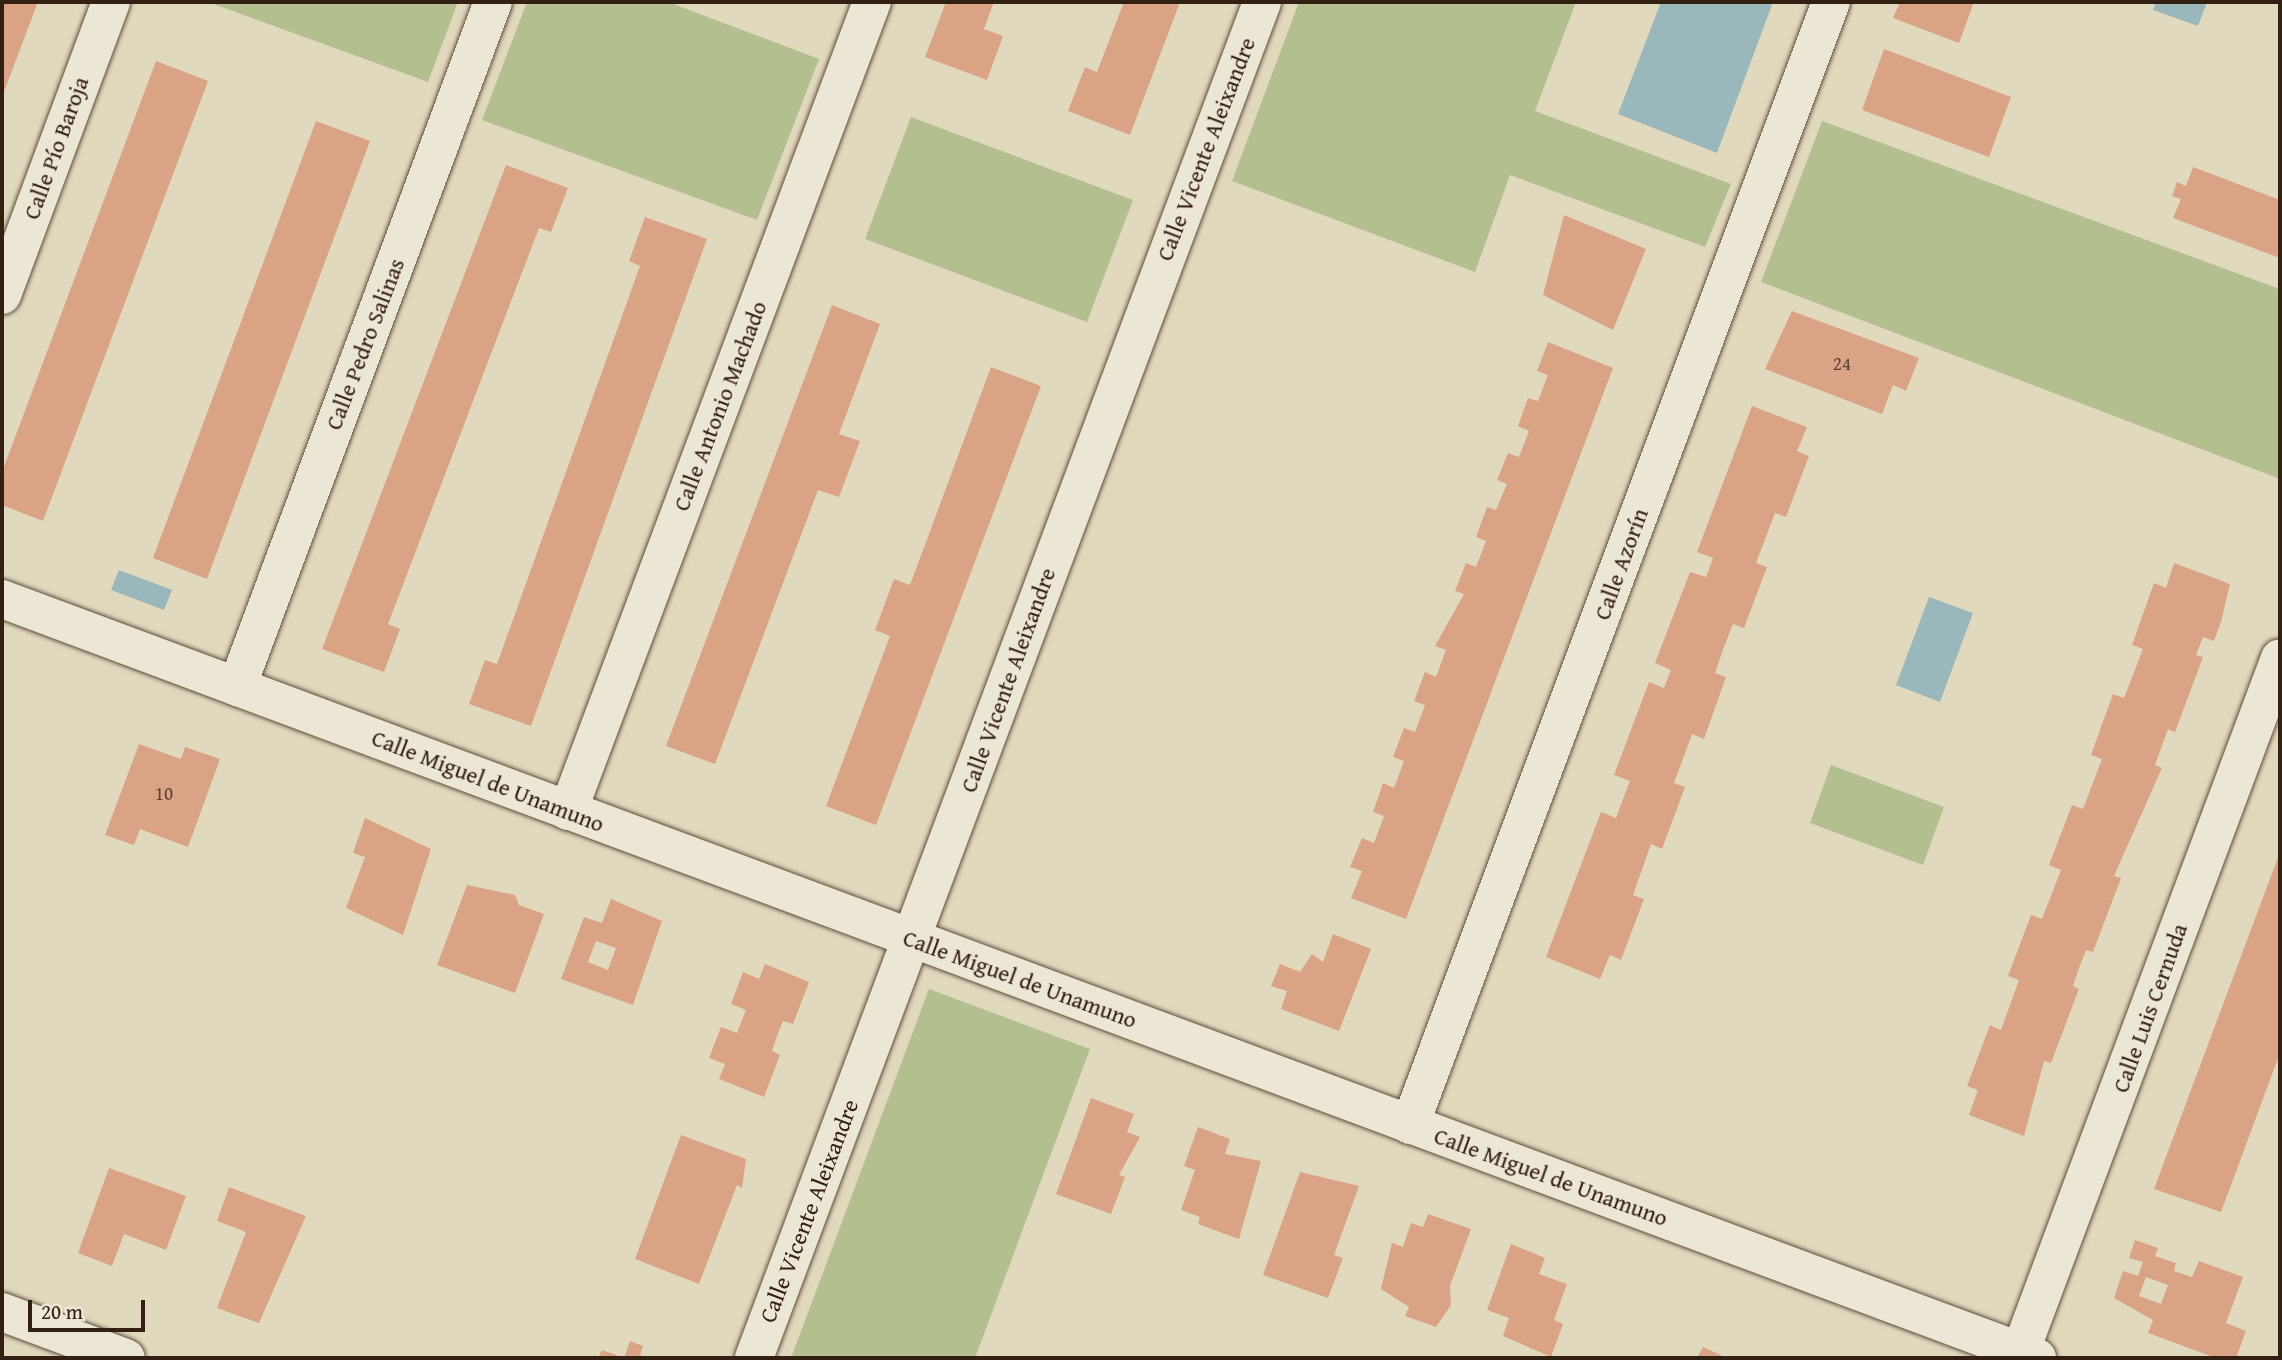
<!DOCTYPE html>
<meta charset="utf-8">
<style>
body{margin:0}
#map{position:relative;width:2282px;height:1360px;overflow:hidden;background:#e1d9bd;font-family:"Gentium Book Plus",serif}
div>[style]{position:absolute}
.green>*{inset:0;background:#b4bf90}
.water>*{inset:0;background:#9ab7bc}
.building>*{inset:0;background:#dba385}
.roads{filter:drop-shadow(0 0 2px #5e4e3d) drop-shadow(0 0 2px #5e4e3d)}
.minor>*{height:38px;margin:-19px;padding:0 19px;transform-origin:19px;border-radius:19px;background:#ece6d4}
span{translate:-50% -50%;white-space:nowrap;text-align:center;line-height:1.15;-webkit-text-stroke:7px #ece6d4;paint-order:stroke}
.number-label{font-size:19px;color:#5c412f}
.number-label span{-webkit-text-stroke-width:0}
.street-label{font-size:23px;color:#322012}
.frame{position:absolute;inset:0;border:4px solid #322012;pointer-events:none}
.scale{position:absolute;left:28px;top:1300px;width:117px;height:32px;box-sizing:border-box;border:4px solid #322012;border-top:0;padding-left:9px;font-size:21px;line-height:24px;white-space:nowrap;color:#322012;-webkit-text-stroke:5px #ece6d4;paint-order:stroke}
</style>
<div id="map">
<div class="green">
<div style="clip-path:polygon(208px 2px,458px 2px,428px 82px)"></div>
<div style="clip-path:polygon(527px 2px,668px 2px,819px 59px,757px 220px,482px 120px)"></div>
<div style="clip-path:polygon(1299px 2px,1576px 2px,1535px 111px,1731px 184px,1705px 247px,1510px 175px,1475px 272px,1232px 181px)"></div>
<div style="clip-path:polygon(911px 117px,1133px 200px,1087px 322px,865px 239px)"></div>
<div style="clip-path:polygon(1822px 121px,2280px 289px,2280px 479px,1761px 282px)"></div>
<div style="clip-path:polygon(1831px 765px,1944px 807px,1923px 865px,1810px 823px)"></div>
<div style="clip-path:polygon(929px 989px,1090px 1049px,975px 1358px,791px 1358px)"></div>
</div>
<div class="water">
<div style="clip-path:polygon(1661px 2px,1773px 2px,1717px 153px,1618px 114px)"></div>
<div style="clip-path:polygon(2156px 2px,2207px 2px,2198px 26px,2153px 10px)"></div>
<div style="clip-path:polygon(119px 570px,172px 590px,164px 610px,111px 590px)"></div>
<div style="clip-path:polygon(1929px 597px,1973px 613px,1940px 702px,1896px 685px)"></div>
</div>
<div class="building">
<div style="clip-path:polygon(2px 2px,38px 2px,2px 97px)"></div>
<div style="clip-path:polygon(946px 2px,994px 2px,984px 29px,1003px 36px,987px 80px,925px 57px)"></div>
<div style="clip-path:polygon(1124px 2px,1180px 2px,1130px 135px,1068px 111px,1085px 67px,1097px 72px)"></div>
<div style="clip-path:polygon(1900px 2px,1974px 2px,1959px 43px,1893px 18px)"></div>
<div style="clip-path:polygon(1884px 49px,2011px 97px,1989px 157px,1862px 110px)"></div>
<div style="clip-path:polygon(156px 61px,208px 81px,43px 521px,2px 505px,2px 472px)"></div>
<div style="clip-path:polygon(316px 121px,370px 141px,207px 579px,153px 558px)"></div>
<div style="clip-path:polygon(506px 165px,568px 188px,551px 232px,539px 228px,388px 624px,400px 629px,384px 672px,322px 649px)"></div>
<div style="clip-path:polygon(2193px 167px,2280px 200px,2280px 258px,2173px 218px,2181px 199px,2172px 196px,2177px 182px,2186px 186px)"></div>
<div style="clip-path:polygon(1564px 215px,1646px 249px,1613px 330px,1543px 295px)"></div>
<div style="clip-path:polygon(645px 217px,707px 239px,531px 726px,469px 704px,485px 660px,497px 664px,640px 266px,629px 261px)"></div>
<div style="clip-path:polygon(832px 305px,880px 324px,839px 434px,860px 441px,839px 497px,818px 490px,715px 764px,666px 746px)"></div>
<div style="clip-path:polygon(1792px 311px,1919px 358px,1906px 391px,1893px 385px,1882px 414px,1765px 369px)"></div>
<div style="clip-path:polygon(1548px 342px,1613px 368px,1406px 919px,1351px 898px,1362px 871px,1350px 867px,1362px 838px,1374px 843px,1384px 816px,1373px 812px,1383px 783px,1394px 788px,1404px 761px,1393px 757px,1404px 728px,1415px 732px,1425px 705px,1414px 701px,1425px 672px,1436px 677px,1446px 650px,1435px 646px,1464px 594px,1455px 591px,1466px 563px,1476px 567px,1486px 541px,1476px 537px,1487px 507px,1496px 510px,1507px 484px,1497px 480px,1508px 453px,1519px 457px,1529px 431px,1518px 426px,1528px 398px,1538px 401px,1548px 375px,1537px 371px)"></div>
<div style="clip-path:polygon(991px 367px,1041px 386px,876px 825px,826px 806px,890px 636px,875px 630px,894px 579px,910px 585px)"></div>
<div style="clip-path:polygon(1752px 406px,1807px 427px,1797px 451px,1809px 456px,1786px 517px,1775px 513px,1756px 563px,1767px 567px,1744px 628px,1733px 624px,1724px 647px,1715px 673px,1726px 677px,1704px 739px,1692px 734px,1674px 783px,1685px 787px,1662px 849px,1651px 844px,1633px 895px,1644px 899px,1633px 928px,1621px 960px,1610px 955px,1600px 979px,1546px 957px,1601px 812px,1616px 818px,1623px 799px,1630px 781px,1614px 775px,1649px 682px,1664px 688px,1671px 670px,1655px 663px,1690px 572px,1706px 577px,1713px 558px,1697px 552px)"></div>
<div style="clip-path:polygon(2174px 563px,2230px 584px,2221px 622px,2214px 641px,2203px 637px,2196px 655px,2203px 657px,2175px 732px,2168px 729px,2155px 765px,2162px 768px,2114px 876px,2121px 878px,2093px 952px,2086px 950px,2079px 968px,2073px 986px,2079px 989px,2051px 1063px,2044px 1061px,2024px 1136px,1969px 1115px,1978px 1090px,1967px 1086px,1990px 1025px,2001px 1030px,2019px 980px,2008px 976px,2031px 915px,2042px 919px,2061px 870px,2049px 865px,2072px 805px,2083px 809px,2102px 759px,2091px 755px,2113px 694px,2124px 698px,2143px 649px,2132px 645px,2154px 583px,2166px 588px)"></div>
<div style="clip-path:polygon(139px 744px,181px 759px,185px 747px,220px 759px,188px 847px,140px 829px,134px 845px,105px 835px)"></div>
<div style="clip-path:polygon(365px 818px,431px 849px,403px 935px,346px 908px,365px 857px,353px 853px)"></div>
<div style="clip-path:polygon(2280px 852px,2280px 1053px,2221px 1212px,2154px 1189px)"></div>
<div style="clip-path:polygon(467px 885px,515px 895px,519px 905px,544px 914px,515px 993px,437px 965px)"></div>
<div style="clip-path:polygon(evenodd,611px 899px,662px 921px,633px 1005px,561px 979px,584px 917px,602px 923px,611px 899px,596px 941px,616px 948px,608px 970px,588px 962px,596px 941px)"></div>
<div style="clip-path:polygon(1333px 934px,1371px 949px,1339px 1031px,1281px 1009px,1287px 991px,1271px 986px,1280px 964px,1300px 972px,1312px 954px,1323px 962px)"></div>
<div style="clip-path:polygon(765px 964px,809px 982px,793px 1024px,783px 1021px,777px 1036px,772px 1051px,780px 1055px,764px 1097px,719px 1079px,725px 1064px,709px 1058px,721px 1027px,737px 1033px,746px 1010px,731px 1004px,743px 972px,759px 979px)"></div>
<div style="clip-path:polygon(1091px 1098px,1134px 1114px,1127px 1132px,1140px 1137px,1119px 1175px,1125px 1177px,1111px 1214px,1056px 1194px)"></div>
<div style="clip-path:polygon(1198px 1127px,1230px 1139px,1225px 1154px,1261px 1161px,1239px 1239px,1198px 1224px,1200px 1217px,1181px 1210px,1195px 1170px,1184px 1166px)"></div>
<div style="clip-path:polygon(681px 1135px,746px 1159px,742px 1188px,737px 1185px,699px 1284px,635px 1259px)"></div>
<div style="clip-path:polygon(109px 1168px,186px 1196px,166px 1250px,124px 1234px,112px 1266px,78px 1253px)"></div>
<div style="clip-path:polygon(1300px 1172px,1359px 1186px,1334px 1255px,1343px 1258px,1328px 1298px,1263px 1275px)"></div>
<div style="clip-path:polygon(229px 1187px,306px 1216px,259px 1323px,217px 1308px,246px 1232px,217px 1221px)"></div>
<div style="clip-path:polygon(1428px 1214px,1471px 1229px,1450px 1286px,1451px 1305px,1436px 1327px,1405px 1316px,1409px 1307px,1381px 1289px,1392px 1243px,1403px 1247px,1411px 1223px,1423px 1227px)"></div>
<div style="clip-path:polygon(evenodd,2135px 1240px,2158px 1248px,2155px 1256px,2176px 1263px,2174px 1271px,2192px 1277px,2199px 1261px,2243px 1277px,2226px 1323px,2246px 1331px,2236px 1358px,2216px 1358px,2148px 1333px,2153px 1320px,2114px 1298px,2123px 1271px,2138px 1276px,2143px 1262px,2129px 1258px,2135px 1240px,2146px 1277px,2168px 1285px,2161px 1304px,2139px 1296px,2146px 1277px)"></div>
<div style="clip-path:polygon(1511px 1244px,1545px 1258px,1539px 1274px,1567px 1284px,1554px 1320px,1563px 1324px,1551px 1357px,1503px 1336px,1509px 1318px,1487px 1310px)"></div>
<div style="clip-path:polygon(630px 1341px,643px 1346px,640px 1355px,649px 1358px,598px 1358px,602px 1350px,624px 1358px)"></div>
<div style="clip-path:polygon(1703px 1347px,1727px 1358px,1697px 1358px)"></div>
</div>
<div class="roads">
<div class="minor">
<div style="left:2px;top:295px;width:313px;rotate:-69.6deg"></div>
<div style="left:2px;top:599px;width:2172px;rotate:20.45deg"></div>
<div style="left:237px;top:687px;width:731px;rotate:-69.51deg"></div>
<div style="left:568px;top:811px;width:864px;rotate:-69.41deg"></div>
<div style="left:1410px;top:1125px;width:1199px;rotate:-69.45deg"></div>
<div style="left:2px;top:1312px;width:132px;rotate:20.4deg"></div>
<div style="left:754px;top:1358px;width:1448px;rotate:-69.46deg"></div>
<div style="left:2018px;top:1358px;width:747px;rotate:-69.48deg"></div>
</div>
</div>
<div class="number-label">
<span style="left:1842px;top:364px">24</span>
<span style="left:164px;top:794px">10</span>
</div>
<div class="street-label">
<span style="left:56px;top:148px;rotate:-70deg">Calle Pío Baroja</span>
<span style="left:1206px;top:149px;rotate:-69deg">Calle Vicente Aleixandre</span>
<span style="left:365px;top:344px;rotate:-69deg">Calle Pedro Salinas</span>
<span style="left:720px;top:406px;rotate:-69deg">Calle Antonio Machado</span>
<span style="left:1621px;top:564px;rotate:-70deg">Calle Azorín</span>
<span style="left:1008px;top:680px;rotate:-70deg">Calle Vicente Aleixandre</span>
<span style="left:488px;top:781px;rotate:21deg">Calle Miguel de Unamuno</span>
<span style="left:1020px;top:979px;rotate:20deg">Calle Miguel de Unamuno</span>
<span style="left:2150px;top:1008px;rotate:-70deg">Calle Luis Cernuda</span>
<span style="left:1551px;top:1177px;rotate:20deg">Calle Miguel de Unamuno</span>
<span style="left:809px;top:1211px;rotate:-69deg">Calle Vicente Aleixandre</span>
</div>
<div class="frame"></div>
<div class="scale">20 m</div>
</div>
